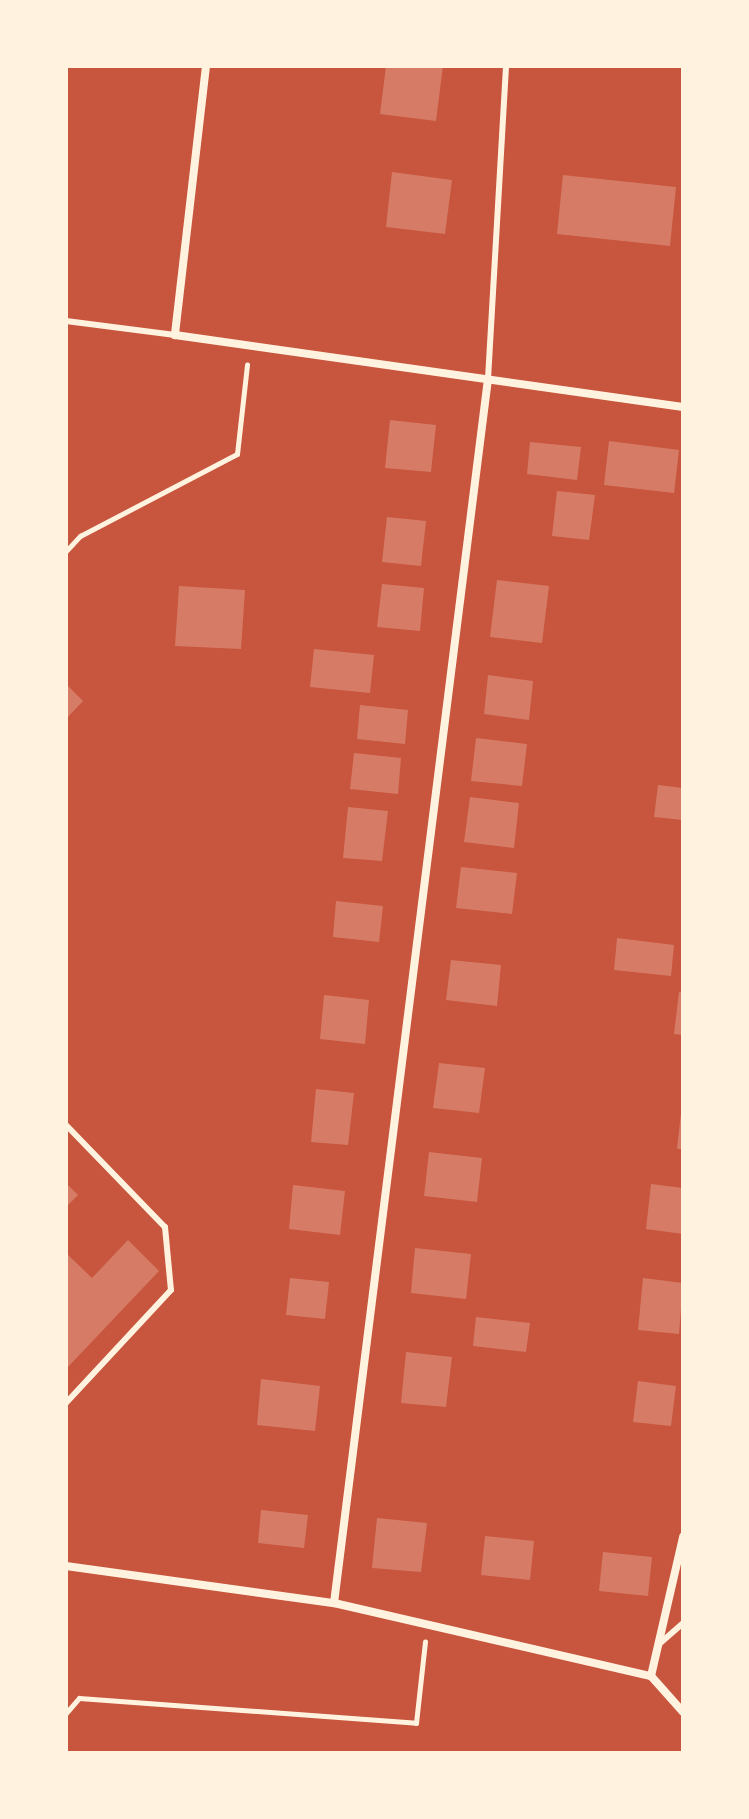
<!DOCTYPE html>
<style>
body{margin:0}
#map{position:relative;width:749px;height:1819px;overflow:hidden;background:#c8553d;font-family:"Work Sans",sans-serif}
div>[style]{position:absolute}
.building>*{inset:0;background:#d67c66}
.path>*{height:5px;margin:-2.5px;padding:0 2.5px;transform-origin:2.5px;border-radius:2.5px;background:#fff3e0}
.service>*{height:6px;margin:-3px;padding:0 3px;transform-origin:3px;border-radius:3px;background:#fff3e0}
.minor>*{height:8px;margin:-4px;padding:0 4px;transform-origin:4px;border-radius:4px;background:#fff3e0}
span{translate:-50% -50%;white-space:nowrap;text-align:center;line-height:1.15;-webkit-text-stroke:8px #fff3e0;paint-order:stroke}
.frame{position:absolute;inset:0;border:68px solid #fff3e0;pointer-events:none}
</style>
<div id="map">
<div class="building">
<div style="clip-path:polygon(386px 66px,443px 66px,436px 121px,380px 114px)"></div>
<div style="clip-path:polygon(392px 172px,452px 180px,445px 234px,386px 227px)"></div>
<div style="clip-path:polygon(563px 175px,676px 187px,670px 246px,557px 234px)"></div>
<div style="clip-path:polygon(390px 420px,436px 425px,431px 472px,385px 468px)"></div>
<div style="clip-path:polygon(609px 441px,679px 450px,674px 493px,604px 485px)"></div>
<div style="clip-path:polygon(530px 442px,581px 447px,577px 480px,527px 474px)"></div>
<div style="clip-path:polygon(557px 491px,595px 495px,589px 540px,552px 536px)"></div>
<div style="clip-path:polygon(387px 517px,426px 521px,421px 566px,382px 562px)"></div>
<div style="clip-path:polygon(497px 580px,549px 586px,542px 643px,490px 637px)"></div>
<div style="clip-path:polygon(382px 584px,424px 588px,420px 631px,377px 627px)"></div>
<div style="clip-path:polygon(179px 586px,245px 590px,241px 649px,175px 646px)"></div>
<div style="clip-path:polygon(314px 649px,374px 655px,370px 693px,310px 687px)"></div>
<div style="clip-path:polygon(488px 675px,533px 681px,529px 720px,484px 714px)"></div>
<div style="clip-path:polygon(66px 684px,83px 701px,66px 719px)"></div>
<div style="clip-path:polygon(360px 705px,408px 710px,405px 744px,357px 739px)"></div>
<div style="clip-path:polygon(476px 738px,527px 744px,522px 786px,471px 781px)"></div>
<div style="clip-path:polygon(354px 753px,401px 758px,398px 794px,350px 789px)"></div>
<div style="clip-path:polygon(658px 785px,683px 788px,683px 820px,654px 817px)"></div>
<div style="clip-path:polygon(470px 797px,519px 803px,514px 848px,464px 842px)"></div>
<div style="clip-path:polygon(348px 807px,388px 811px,382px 861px,343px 858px)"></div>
<div style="clip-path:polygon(461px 867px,517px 873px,512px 914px,456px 908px)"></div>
<div style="clip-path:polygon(336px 901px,383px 906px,379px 942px,333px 937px)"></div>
<div style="clip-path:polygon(617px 938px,674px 945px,671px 976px,614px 970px)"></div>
<div style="clip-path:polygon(451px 960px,501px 965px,497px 1006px,446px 1000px)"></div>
<div style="clip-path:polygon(679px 992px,683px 993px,683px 1035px,674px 1034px)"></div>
<div style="clip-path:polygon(324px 995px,369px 1000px,365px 1044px,320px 1039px)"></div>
<div style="clip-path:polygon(439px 1063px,485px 1068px,479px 1113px,433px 1108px)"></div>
<div style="clip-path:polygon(316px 1089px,354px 1093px,348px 1145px,311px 1142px)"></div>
<div style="clip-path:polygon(681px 1113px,683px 1113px,683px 1149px,677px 1149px)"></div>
<div style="clip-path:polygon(429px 1152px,482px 1158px,477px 1202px,424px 1196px)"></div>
<div style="clip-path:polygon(66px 1183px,78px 1195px,66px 1207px)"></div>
<div style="clip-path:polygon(651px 1184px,683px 1188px,683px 1234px,646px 1229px)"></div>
<div style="clip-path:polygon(293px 1185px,345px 1191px,340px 1235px,289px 1229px)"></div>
<div style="clip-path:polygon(128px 1240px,159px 1271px,66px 1369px,66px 1253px,92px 1278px)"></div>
<div style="clip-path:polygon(415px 1248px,471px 1254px,466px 1299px,411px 1293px)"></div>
<div style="clip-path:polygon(290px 1278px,329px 1282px,325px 1319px,286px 1315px)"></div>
<div style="clip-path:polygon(643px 1278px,683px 1283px,679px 1334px,638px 1330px)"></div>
<div style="clip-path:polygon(476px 1317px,530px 1323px,526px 1352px,473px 1346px)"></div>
<div style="clip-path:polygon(406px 1352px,452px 1357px,446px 1407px,401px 1403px)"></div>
<div style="clip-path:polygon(261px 1379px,320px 1386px,315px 1431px,257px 1425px)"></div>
<div style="clip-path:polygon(638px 1381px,676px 1386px,671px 1426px,633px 1422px)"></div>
<div style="clip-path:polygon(261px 1510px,308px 1515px,304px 1548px,258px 1543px)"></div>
<div style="clip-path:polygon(377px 1518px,427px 1523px,421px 1572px,372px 1568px)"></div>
<div style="clip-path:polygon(485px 1536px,534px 1541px,530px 1580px,481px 1575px)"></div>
<div style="clip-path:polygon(603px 1552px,652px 1557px,648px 1596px,599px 1591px)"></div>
</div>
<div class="path">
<div style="left:66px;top:551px;width:21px;rotate:-47deg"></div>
<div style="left:80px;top:536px;width:177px;rotate:-27.6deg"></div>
<div style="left:237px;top:454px;width:90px;rotate:-83.6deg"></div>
<div style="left:66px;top:1713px;width:20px;rotate:-49deg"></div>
<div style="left:79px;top:1698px;width:338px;rotate:4.2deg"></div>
<div style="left:416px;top:1723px;width:82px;rotate:-83.7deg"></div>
</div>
<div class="service">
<div style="left:66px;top:321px;width:110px;rotate:7.3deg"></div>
<div style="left:488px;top:379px;width:314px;rotate:-86.7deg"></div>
<div style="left:66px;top:1125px;width:142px;rotate:45.9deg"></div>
<div style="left:165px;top:1227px;width:63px;rotate:84.6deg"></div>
<div style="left:171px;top:1290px;width:154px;rotate:132.9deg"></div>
<div style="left:658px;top:1645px;width:33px;rotate:-41deg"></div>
</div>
<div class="minor">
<div style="left:206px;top:66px;width:271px;rotate:96.6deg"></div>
<div style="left:175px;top:335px;width:513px;rotate:8.07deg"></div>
<div style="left:66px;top:1566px;width:271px;rotate:7.9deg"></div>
<div style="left:334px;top:1603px;width:325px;rotate:13deg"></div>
<div style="left:651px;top:1676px;width:48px;rotate:48.4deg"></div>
<div style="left:334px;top:1603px;width:1234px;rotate:-82.83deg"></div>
<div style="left:651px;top:1676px;width:143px;rotate:-77deg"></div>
</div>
<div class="frame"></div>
</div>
